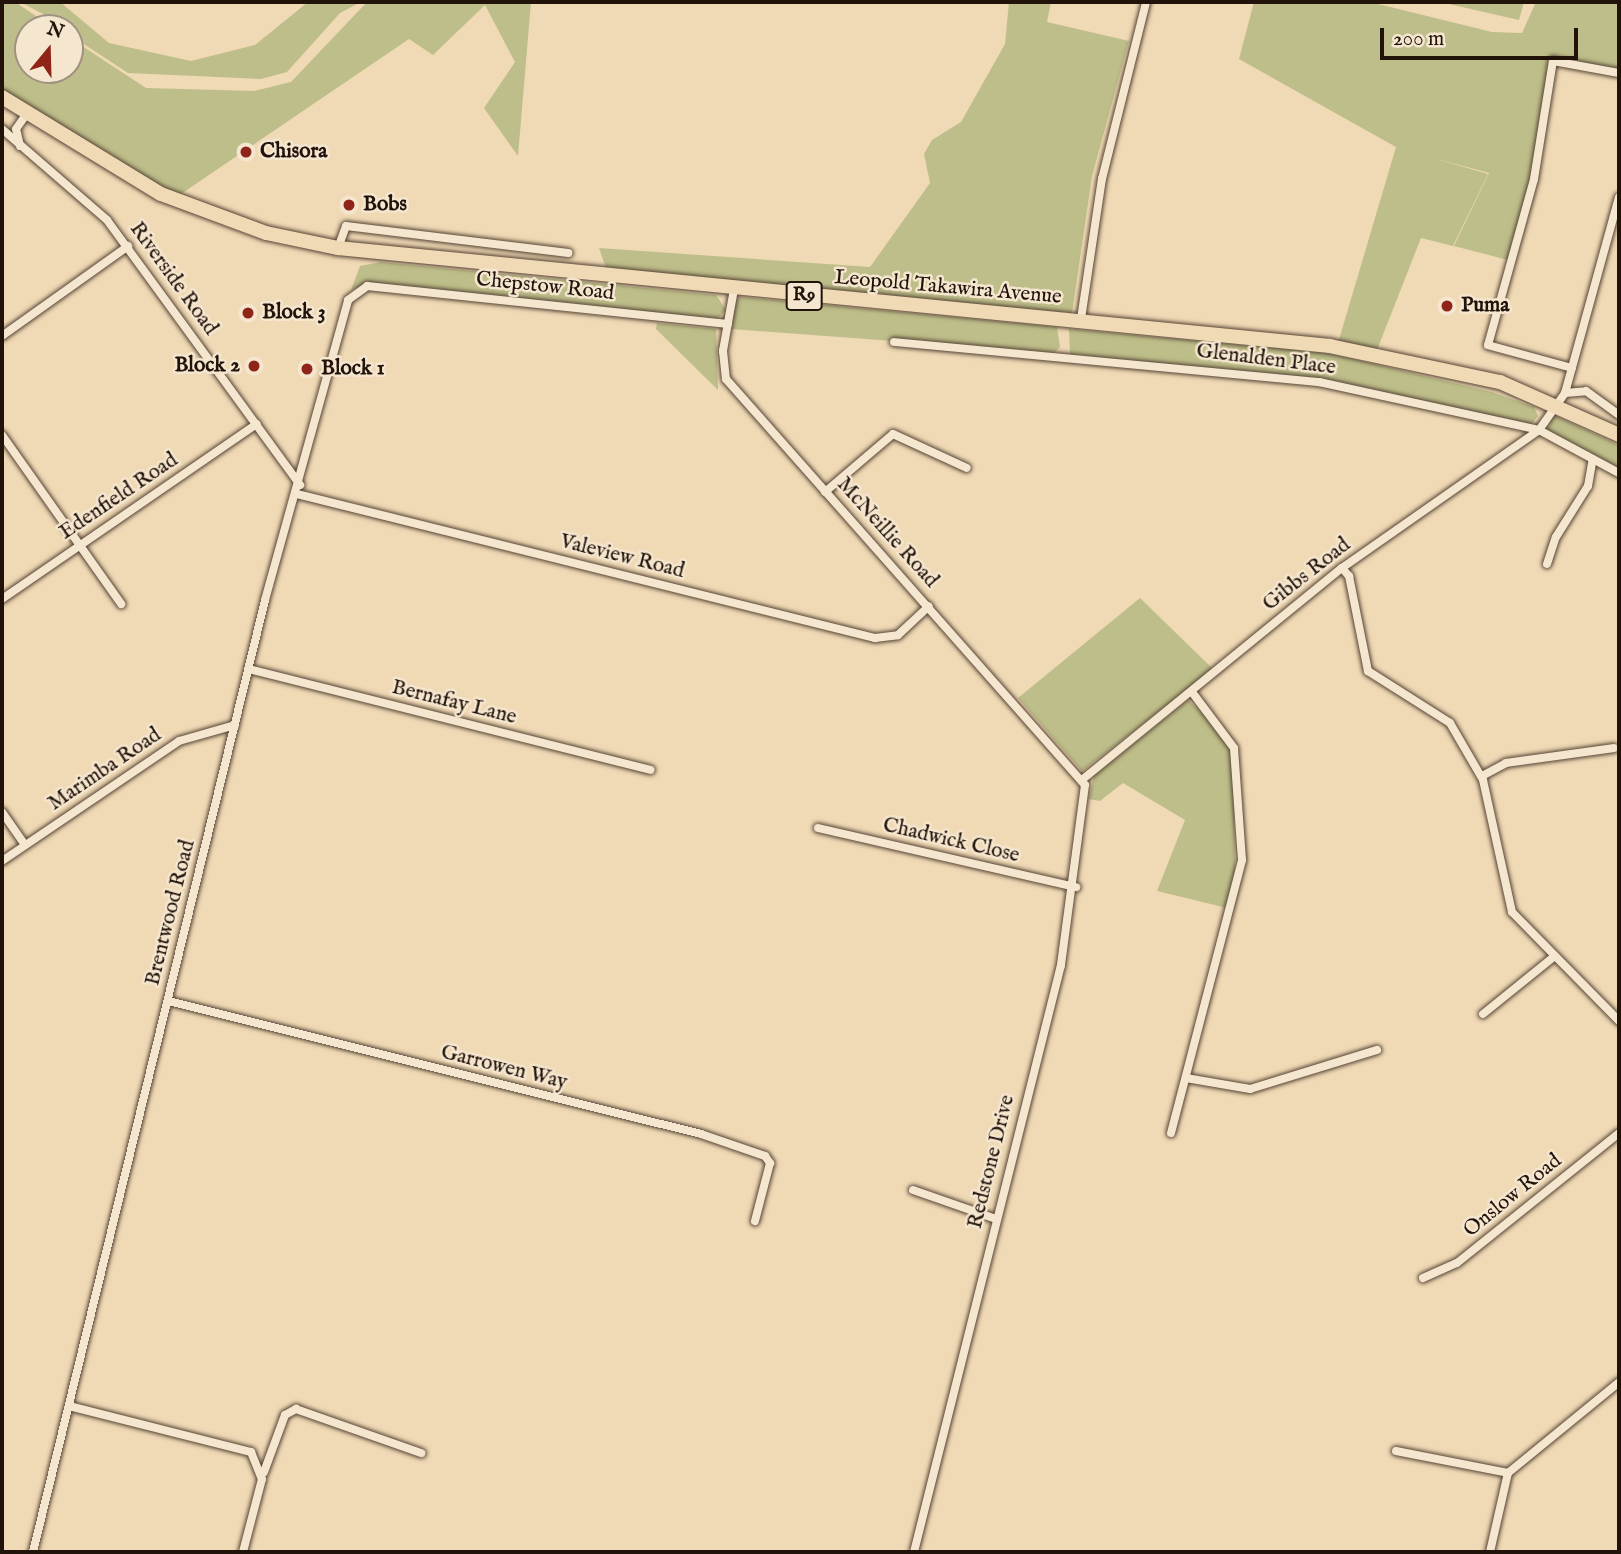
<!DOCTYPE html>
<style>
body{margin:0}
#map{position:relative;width:1621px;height:1554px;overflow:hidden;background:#f0d9b5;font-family:"IM FELL English",serif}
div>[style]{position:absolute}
.green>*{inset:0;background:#bebe8a}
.roads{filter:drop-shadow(0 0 2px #554435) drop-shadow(0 0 2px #554435)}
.street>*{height:8px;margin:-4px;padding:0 4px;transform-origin:4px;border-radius:4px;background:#f5e6cf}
.highway>*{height:14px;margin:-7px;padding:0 7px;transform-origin:7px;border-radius:7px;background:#f0d9b5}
.dots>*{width:19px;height:19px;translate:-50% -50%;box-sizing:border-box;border:4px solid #f5e6cf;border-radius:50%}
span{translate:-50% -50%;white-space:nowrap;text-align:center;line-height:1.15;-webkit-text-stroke:5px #f5e6cf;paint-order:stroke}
.shield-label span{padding:2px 5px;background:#f5e6cf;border:2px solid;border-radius:5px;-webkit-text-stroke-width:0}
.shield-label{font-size:19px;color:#21120a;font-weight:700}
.poi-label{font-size:21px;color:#21120a;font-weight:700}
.left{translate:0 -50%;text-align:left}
.right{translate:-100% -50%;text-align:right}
.street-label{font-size:21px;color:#21120a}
.frame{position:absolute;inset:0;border:4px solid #21120a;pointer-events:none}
.north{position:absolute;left:14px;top:14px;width:70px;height:70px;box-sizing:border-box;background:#f5e6cf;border:2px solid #a09180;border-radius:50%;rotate:19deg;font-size:19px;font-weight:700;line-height:28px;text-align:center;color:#21120a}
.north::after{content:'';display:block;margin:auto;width:24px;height:32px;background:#8f2418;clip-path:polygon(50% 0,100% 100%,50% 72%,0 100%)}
.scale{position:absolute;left:1380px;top:28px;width:198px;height:32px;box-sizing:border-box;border:4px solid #21120a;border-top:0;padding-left:9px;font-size:21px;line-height:24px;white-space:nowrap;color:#21120a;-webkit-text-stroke:5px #f5e6cf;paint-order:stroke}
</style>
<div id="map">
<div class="green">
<div style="clip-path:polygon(15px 2px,54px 28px,28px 28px,28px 70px,70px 70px,70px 38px,146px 88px,254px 91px,291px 82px,367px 2px,531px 2px,518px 156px,484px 108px,515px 62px,485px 5px,433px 55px,409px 39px,178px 196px,2px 90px,2px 3px)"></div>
<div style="clip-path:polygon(20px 2px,60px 2px,109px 43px,191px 61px,255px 45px,308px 2px,361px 2px,340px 13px,287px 72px,261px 79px,128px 73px,70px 35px,70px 28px)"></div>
<div style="clip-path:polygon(1009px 2px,1051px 2px,1047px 22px,1129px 41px,1092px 176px,1072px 313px,607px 271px,599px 248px,870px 267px,930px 183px,924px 154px,932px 140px,961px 122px,1005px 44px)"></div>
<div style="clip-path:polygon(1254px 2px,1370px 2px,1492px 32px,1522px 33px,1536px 2px,1619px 2px,1619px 70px,1551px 59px,1531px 179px,1508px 260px,1454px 246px,1489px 173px,1433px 158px,1488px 174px,1453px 246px,1421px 238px,1377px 350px,1338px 343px,1396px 147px,1239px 59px)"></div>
<div style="clip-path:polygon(1440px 2px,1524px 2px,1519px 20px)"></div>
<div style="clip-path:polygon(381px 262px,716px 295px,726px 310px,715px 321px,366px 284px,351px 290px,360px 266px)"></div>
<div style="clip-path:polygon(741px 297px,1057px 327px,1060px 347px,1054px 353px,731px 329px,734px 302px)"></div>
<div style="clip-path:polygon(657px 323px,716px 329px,718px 390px,656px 329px)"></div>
<div style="clip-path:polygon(1069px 329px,1327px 353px,1492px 392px,1534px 407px,1538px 416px,1530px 426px,1320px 380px,1070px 354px)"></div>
<div style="clip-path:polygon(1553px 415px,1619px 445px,1619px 470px,1547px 431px)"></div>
<div style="clip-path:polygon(1140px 598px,1213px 669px,1082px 771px,1018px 698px)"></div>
<div style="clip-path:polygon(1188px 700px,1219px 729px,1233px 757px,1235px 871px,1227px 908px,1157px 891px,1185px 820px,1123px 783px,1100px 801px,1089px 799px,1094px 776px)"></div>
</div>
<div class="roads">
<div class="street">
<div style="left:2px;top:129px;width:139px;rotate:40.9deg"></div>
<div style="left:107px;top:220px;width:328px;rotate:53.9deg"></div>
<div style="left:20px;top:146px;width:17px;rotate:-103deg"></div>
<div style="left:16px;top:129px;width:19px;rotate:-55deg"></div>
<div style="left:338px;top:248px;width:23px;rotate:-70deg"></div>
<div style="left:346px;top:226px;width:224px;rotate:6.9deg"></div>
<div style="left:734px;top:289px;width:63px;rotate:100.1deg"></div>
<div style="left:723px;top:351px;width:28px;rotate:84deg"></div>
<div style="left:726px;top:379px;width:542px;rotate:48.52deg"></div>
<div style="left:1085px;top:785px;width:182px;rotate:97.6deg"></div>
<div style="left:1061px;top:965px;width:605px;rotate:104.06deg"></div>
<div style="left:1081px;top:319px;width:142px;rotate:-81.5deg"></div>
<div style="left:1102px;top:179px;width:182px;rotate:-76deg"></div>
<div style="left:2px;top:336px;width:155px;rotate:-35.5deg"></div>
<div style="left:894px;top:342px;width:427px;rotate:5.4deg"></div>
<div style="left:1319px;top:382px;width:225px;rotate:12.3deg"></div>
<div style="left:1539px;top:430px;width:91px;rotate:28.3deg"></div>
<div style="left:1572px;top:368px;width:87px;rotate:-164.7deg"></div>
<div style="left:1488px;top:345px;width:172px;rotate:-74.5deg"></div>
<div style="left:1534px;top:179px;width:120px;rotate:-80.9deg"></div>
<div style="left:1553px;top:61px;width:67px;rotate:10.3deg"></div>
<div style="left:1565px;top:393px;width:203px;rotate:-74.6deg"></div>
<div style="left:2px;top:435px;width:207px;rotate:54.8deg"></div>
<div style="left:825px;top:492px;width:89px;rotate:-40.5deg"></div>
<div style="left:893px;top:434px;width:81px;rotate:24.7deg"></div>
<div style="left:297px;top:494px;width:596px;rotate:13.99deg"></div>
<div style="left:875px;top:638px;width:23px;rotate:-7deg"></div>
<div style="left:898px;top:635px;width:42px;rotate:-43.1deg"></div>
<div style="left:1547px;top:564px;width:28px;rotate:-72deg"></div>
<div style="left:1556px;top:537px;width:60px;rotate:-57.9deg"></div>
<div style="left:1588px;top:486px;width:27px;rotate:-80deg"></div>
<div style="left:1342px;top:568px;width:11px;rotate:49deg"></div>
<div style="left:1349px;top:576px;width:97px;rotate:78.7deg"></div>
<div style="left:1368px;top:671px;width:97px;rotate:32.4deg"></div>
<div style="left:1450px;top:723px;width:66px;rotate:59.9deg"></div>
<div style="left:1483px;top:780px;width:135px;rotate:77.6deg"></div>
<div style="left:1512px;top:912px;width:153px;rotate:45.5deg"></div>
<div style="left:2px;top:599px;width:309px;rotate:-34.5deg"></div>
<div style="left:249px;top:669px;width:414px;rotate:14.1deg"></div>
<div style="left:1482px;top:776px;width:27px;rotate:-28deg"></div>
<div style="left:1506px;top:763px;width:109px;rotate:-7.9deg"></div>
<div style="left:1083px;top:779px;width:334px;rotate:-39.2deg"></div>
<div style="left:1342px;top:568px;width:241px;rotate:-35deg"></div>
<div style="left:1539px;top:430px;width:45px;rotate:-54.9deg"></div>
<div style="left:1565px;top:393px;width:21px;rotate:-5deg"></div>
<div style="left:1586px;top:391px;width:41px;rotate:36deg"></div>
<div style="left:2px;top:812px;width:40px;rotate:55.1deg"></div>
<div style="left:818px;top:828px;width:265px;rotate:12.9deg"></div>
<div style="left:2px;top:861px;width:214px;rotate:-34.1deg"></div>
<div style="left:179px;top:741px;width:58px;rotate:-15.9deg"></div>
<div style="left:168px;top:1001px;width:549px;rotate:14.01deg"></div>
<div style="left:701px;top:1134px;width:68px;rotate:19deg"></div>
<div style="left:765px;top:1156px;width:9px;rotate:54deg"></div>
<div style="left:770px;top:1163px;width:60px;rotate:104.5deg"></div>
<div style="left:1483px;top:1014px;width:92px;rotate:-38.9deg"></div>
<div style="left:1186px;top:1078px;width:65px;rotate:9.8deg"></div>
<div style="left:1250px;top:1089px;width:133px;rotate:-17.1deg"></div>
<div style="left:1171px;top:1133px;width:282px;rotate:-75.4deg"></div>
<div style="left:1242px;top:860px;width:112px;rotate:-94.1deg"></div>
<div style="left:1234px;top:748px;width:70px;rotate:-126.9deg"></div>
<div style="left:913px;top:1190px;width:88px;rotate:19.3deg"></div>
<div style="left:1423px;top:1278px;width:37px;rotate:-24deg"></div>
<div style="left:1457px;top:1263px;width:208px;rotate:-38.7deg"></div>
<div style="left:69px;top:1406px;width:188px;rotate:14.2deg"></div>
<div style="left:251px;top:1452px;width:29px;rotate:68deg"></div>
<div style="left:262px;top:1479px;width:75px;rotate:104.6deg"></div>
<div style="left:1396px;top:1451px;width:114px;rotate:11.1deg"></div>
<div style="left:1508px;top:1473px;width:144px;rotate:-39.3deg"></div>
<div style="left:264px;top:1472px;width:61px;rotate:-69.8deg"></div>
<div style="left:285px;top:1415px;width:13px;rotate:-29deg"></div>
<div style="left:296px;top:1409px;width:133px;rotate:19.4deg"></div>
<div style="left:33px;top:1552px;width:980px;rotate:-76.3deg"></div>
<div style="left:265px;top:600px;width:311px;rotate:-74.5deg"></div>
<div style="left:348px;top:300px;width:24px;rotate:-36deg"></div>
<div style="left:367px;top:286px;width:363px;rotate:6deg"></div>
<div style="left:1490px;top:1552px;width:81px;rotate:-77.2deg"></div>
</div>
<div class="highway">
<div style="left:2px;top:97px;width:186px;rotate:31.4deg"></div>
<div style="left:161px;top:194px;width:112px;rotate:20.4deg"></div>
<div style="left:266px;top:233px;width:74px;rotate:11.8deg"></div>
<div style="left:338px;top:248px;width:997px;rotate:5.64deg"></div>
<div style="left:1330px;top:346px;width:174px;rotate:12deg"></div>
<div style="left:1500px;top:382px;width:130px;rotate:24deg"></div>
</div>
</div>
<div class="dots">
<div style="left:246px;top:152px;background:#8f2418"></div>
<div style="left:349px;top:205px;background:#8f2418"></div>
<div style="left:1447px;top:306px;background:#8f2418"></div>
<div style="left:248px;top:313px;background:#8f2418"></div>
<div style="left:254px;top:366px;background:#8f2418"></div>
<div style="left:307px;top:369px;background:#8f2418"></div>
</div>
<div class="shield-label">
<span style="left:804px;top:296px">R9</span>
</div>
<div class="poi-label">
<span class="left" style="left:260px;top:152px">Chisora</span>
<span class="left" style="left:363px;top:205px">Bobs</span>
<span class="left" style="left:1461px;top:306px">Puma</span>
<span class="left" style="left:262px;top:313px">Block 3</span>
<span class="right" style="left:240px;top:366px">Block 2</span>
<span class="left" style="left:321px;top:369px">Block 1</span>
</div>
<div class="street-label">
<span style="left:173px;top:279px;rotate:54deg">Riverside Road</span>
<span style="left:545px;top:287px;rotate:6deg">Chepstow Road</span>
<span style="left:948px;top:288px;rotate:5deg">Leopold Takawira Avenue</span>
<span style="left:1266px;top:360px;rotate:7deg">Glenalden Place</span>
<span style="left:119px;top:497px;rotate:-34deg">Edenfield Road</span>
<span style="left:887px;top:533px;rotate:48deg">McNeillie Road</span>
<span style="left:622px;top:557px;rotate:14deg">Valeview Road</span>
<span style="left:1307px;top:575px;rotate:-38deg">Gibbs Road</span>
<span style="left:454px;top:703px;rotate:14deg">Bernafay Lane</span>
<span style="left:105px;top:770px;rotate:-34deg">Marimba Road</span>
<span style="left:951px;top:841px;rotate:13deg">Chadwick Close</span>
<span style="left:171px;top:913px;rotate:-76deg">Brentwood Road</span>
<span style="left:504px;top:1068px;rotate:14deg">Garrowen Way</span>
<span style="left:992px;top:1162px;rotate:-76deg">Redstone Drive</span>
<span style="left:1513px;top:1196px;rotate:-39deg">Onslow Road</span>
</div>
<div class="frame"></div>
<div class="north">N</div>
<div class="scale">200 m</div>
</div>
